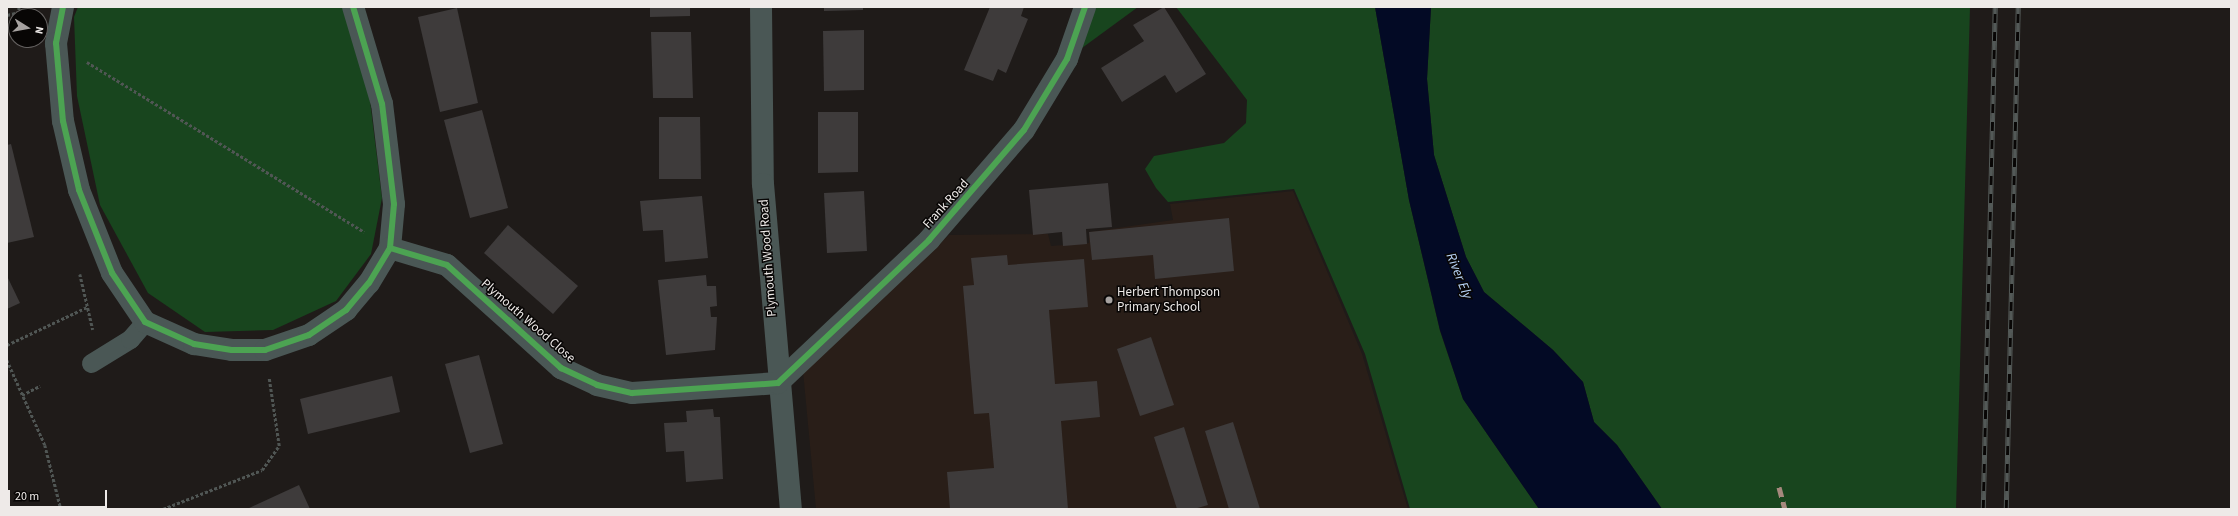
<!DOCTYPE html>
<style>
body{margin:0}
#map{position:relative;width:2238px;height:516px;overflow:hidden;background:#1f1b19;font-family:"Source Sans 3",sans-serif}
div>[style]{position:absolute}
.built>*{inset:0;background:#291e18}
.green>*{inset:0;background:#18451e}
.water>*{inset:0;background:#030a25}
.building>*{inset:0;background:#3e3b3b}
.path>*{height:2.5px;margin-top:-1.25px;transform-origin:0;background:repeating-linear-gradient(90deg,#505654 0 3px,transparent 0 5px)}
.service>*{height:19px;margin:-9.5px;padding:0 9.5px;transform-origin:9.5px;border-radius:9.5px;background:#4a5755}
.minor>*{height:22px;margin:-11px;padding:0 11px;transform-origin:11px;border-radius:11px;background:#4a5755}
.rail>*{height:4.5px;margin-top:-2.25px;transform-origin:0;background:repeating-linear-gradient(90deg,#080605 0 9px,#535957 0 18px);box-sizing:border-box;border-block:1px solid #535957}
.quiet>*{height:5px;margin-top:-2.5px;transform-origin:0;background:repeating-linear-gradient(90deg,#a5887d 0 10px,transparent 0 15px)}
.cycleway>*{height:6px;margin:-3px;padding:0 3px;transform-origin:3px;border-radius:3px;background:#4ca352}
.dots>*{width:11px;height:11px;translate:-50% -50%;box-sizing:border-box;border:2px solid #080605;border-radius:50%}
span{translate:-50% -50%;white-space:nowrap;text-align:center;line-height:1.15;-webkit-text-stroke:3px #080605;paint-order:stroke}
.street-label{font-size:13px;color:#eeeae8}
.poi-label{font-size:13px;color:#eeeae8}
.left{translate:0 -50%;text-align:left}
.water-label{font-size:14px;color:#b9d5f9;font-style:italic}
.frame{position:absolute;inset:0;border:8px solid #eeeae8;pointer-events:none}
.north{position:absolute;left:8px;top:8px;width:40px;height:40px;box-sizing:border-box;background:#080605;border:1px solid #646160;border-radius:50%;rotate:101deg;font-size:11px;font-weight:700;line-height:16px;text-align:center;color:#eeeae8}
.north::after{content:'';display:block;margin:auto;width:14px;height:18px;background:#a6a2a0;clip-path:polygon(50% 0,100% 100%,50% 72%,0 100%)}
.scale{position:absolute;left:8px;top:490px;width:99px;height:18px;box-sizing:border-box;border:2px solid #eeeae8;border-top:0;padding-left:5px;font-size:12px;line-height:14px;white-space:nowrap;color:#eeeae8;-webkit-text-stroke:3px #080605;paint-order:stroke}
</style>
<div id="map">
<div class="built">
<div style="clip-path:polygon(1293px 191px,1362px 354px,1408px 509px,816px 509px,803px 371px,949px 235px,1048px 234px,1051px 246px,1089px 243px,1089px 232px,1173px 220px,1170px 204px)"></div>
</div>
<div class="green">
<div style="clip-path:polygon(78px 7px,345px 7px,369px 93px,382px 198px,371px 254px,336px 301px,273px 330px,205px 332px,148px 293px,100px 205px,77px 96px,74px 17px)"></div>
<div style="clip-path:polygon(1085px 7px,1138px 7px,1067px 59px)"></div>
<div style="clip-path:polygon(1176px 7px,1375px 7px,1409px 200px,1440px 331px,1463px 399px,1539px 509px,1410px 509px,1365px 354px,1294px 189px,1168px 202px,1156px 188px,1145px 169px,1154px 156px,1224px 143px,1246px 123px,1247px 100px)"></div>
<div style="clip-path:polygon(1431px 7px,1970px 7px,1956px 509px,1662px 509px,1617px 445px,1594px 422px,1583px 382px,1553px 350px,1484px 292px,1466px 257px,1434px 155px,1427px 79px)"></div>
</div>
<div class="water">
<div style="clip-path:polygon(1375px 7px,1431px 7px,1427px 79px,1434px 155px,1466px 257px,1484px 292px,1553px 350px,1583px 382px,1594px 422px,1617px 445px,1662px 509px,1539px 509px,1463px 399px,1440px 330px,1409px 200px)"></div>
</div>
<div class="building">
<div style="clip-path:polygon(650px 7px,690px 7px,690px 16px,650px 17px)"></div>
<div style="clip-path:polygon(824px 7px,863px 7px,863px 10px,824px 11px)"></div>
<div style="clip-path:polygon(990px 7px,1024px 7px,1021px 16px,1028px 19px,1006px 73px,998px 69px,993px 81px,964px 70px)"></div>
<div style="clip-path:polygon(1164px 7px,1206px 74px,1176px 93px,1165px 75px,1122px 102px,1101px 68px,1144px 41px,1133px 25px)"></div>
<div style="clip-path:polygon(457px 8px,478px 103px,440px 112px,418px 17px)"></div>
<div style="clip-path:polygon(864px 30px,864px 90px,824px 91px,823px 31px)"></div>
<div style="clip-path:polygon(651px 32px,691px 32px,693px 98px,653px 98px)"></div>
<div style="clip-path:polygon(482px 110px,508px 208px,470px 218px,444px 120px)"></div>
<div style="clip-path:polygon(818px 112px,858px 112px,858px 172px,818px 173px)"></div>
<div style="clip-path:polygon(659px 117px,700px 117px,701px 179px,659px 179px)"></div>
<div style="clip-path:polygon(11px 144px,34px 237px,7px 243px,7px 145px)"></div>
<div style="clip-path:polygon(1108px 183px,1112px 227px,1086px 229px,1087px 244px,1063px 246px,1062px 232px,1033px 235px,1029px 190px)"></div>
<div style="clip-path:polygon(864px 191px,867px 251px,827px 253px,824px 193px)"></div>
<div style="clip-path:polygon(702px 196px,708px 258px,665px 262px,663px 230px,643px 231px,640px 201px)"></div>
<div style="clip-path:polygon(1229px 218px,1234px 271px,1155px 279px,1153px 255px,1092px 260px,1089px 232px)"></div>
<div style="clip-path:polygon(508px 225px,578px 286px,553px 314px,484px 253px)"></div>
<div style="clip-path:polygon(1007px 255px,1008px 265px,1084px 259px,1088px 307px,1049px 310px,1055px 384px,1097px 381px,1100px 417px,1061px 421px,1068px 509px,950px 509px,947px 472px,994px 468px,989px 413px,974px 414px,963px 286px,974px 285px,971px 258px)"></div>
<div style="clip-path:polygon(706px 275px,707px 286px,716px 286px,717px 306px,710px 307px,711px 317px,717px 317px,715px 350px,666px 355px,658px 280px)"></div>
<div style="clip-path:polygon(7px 276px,20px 303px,7px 309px)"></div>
<div style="clip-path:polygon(1151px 337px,1174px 405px,1140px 416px,1117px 349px)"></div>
<div style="clip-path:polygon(479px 355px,503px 444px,470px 453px,445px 364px)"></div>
<div style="clip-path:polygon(392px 376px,400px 412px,308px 434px,300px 399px)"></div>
<div style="clip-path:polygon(713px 409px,714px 417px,720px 417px,723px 479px,686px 482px,684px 451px,666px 452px,664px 423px,687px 422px,686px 411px)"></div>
<div style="clip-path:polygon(1233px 422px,1260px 509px,1229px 509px,1205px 431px)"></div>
<div style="clip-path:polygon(1184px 427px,1208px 505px,1194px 509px,1177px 509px,1154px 437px)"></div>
<div style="clip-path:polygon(299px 485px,310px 509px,247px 509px)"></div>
</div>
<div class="path">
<div style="left:19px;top:7px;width:9px;rotate:84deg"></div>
<div style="left:7px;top:15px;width:13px;rotate:-13deg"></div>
<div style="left:20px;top:12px;width:6px;rotate:45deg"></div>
<div style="left:87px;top:62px;width:325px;rotate:31.5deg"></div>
<div style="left:80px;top:274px;width:57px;rotate:76.9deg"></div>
<div style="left:7px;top:345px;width:89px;rotate:-25.4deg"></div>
<div style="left:7px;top:360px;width:93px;rotate:65.9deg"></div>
<div style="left:45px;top:445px;width:66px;rotate:76deg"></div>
<div style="left:22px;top:395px;width:20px;rotate:-27deg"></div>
<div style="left:163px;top:509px;width:106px;rotate:-21.5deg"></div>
<div style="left:262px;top:470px;width:29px;rotate:-55deg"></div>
<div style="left:279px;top:446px;width:69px;rotate:-98.4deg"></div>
</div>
<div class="service">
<div style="left:91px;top:363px;width:46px;rotate:-31.6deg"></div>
<div style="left:130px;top:339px;width:23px;rotate:-49deg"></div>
</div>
<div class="minor">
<div style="left:63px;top:7px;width:37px;rotate:101deg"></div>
<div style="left:56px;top:43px;width:78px;rotate:84.9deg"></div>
<div style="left:63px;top:121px;width:71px;rotate:76.9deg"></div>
<div style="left:79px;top:190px;width:89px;rotate:68.3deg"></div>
<div style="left:112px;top:273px;width:59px;rotate:56deg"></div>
<div style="left:145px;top:322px;width:54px;rotate:24.2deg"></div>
<div style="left:194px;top:344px;width:38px;rotate:9deg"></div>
<div style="left:232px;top:350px;width:33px"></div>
<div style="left:265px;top:350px;width:46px;rotate:-18.8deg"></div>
<div style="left:309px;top:335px;width:45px;rotate:-34deg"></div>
<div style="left:346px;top:310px;width:35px;rotate:-50deg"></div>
<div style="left:369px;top:283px;width:41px;rotate:-59deg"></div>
<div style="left:390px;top:248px;width:44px;rotate:-84.8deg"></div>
<div style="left:394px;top:204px;width:101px;rotate:-96.8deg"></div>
<div style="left:382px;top:104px;width:101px;rotate:-106.6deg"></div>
<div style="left:761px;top:7px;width:177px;rotate:89.4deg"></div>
<div style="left:763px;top:184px;width:326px;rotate:85.1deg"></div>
<div style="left:390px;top:248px;width:59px;rotate:16.6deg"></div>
<div style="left:447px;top:265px;width:154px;rotate:42.1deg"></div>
<div style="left:561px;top:368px;width:40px;rotate:25deg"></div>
<div style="left:597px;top:385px;width:36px;rotate:13deg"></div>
<div style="left:632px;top:393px;width:146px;rotate:-3.9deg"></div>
<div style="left:778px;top:383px;width:208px;rotate:-43.4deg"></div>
<div style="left:929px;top:240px;width:145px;rotate:-49.2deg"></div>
<div style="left:1024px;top:130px;width:83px;rotate:-58.8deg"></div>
<div style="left:1067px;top:59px;width:55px;rotate:-70.9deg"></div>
</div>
<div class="rail">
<div style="left:1983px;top:509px;width:502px;rotate:-88.63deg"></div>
<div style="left:2006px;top:509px;width:502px;rotate:-88.63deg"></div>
</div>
<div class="quiet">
<div style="left:1779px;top:487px;width:23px;rotate:75deg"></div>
</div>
<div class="cycleway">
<div style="left:63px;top:7px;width:37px;rotate:101deg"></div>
<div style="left:56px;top:43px;width:78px;rotate:84.9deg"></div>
<div style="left:63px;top:121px;width:71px;rotate:76.9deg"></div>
<div style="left:79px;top:190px;width:89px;rotate:68.3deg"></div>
<div style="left:112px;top:273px;width:59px;rotate:56deg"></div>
<div style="left:145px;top:322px;width:54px;rotate:24.2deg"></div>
<div style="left:194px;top:344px;width:38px;rotate:9deg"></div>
<div style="left:232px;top:350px;width:33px"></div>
<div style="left:265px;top:350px;width:46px;rotate:-18.8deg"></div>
<div style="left:309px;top:335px;width:45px;rotate:-34deg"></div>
<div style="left:346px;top:310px;width:35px;rotate:-50deg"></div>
<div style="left:369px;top:283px;width:41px;rotate:-59deg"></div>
<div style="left:390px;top:248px;width:44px;rotate:-84.8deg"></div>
<div style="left:394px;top:204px;width:101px;rotate:-96.8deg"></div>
<div style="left:382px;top:104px;width:101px;rotate:-106.6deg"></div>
<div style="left:390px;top:248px;width:59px;rotate:16.6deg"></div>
<div style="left:447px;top:265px;width:154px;rotate:42.1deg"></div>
<div style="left:561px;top:368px;width:40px;rotate:25deg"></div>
<div style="left:597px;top:385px;width:36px;rotate:13deg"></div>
<div style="left:632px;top:393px;width:146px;rotate:-3.9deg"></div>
<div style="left:778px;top:383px;width:208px;rotate:-43.4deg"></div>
<div style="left:929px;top:240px;width:145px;rotate:-49.2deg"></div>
<div style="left:1024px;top:130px;width:83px;rotate:-58.8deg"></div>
<div style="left:1067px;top:59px;width:55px;rotate:-70.9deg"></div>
</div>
<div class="dots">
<div style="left:1109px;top:300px;background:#a6a2a0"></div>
</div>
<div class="street-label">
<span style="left:946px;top:204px;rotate:-48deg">Frank Road</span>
<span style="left:768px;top:258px;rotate:-94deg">Plymouth Wood Road</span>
<span style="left:528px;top:321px;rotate:41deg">Plymouth Wood Close</span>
</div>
<div class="poi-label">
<span class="left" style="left:1117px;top:300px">Herbert Thompson<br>Primary School</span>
</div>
<div class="water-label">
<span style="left:1459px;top:276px;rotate:68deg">River Ely</span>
</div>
<div class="frame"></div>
<div class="north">N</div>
<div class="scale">20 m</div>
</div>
